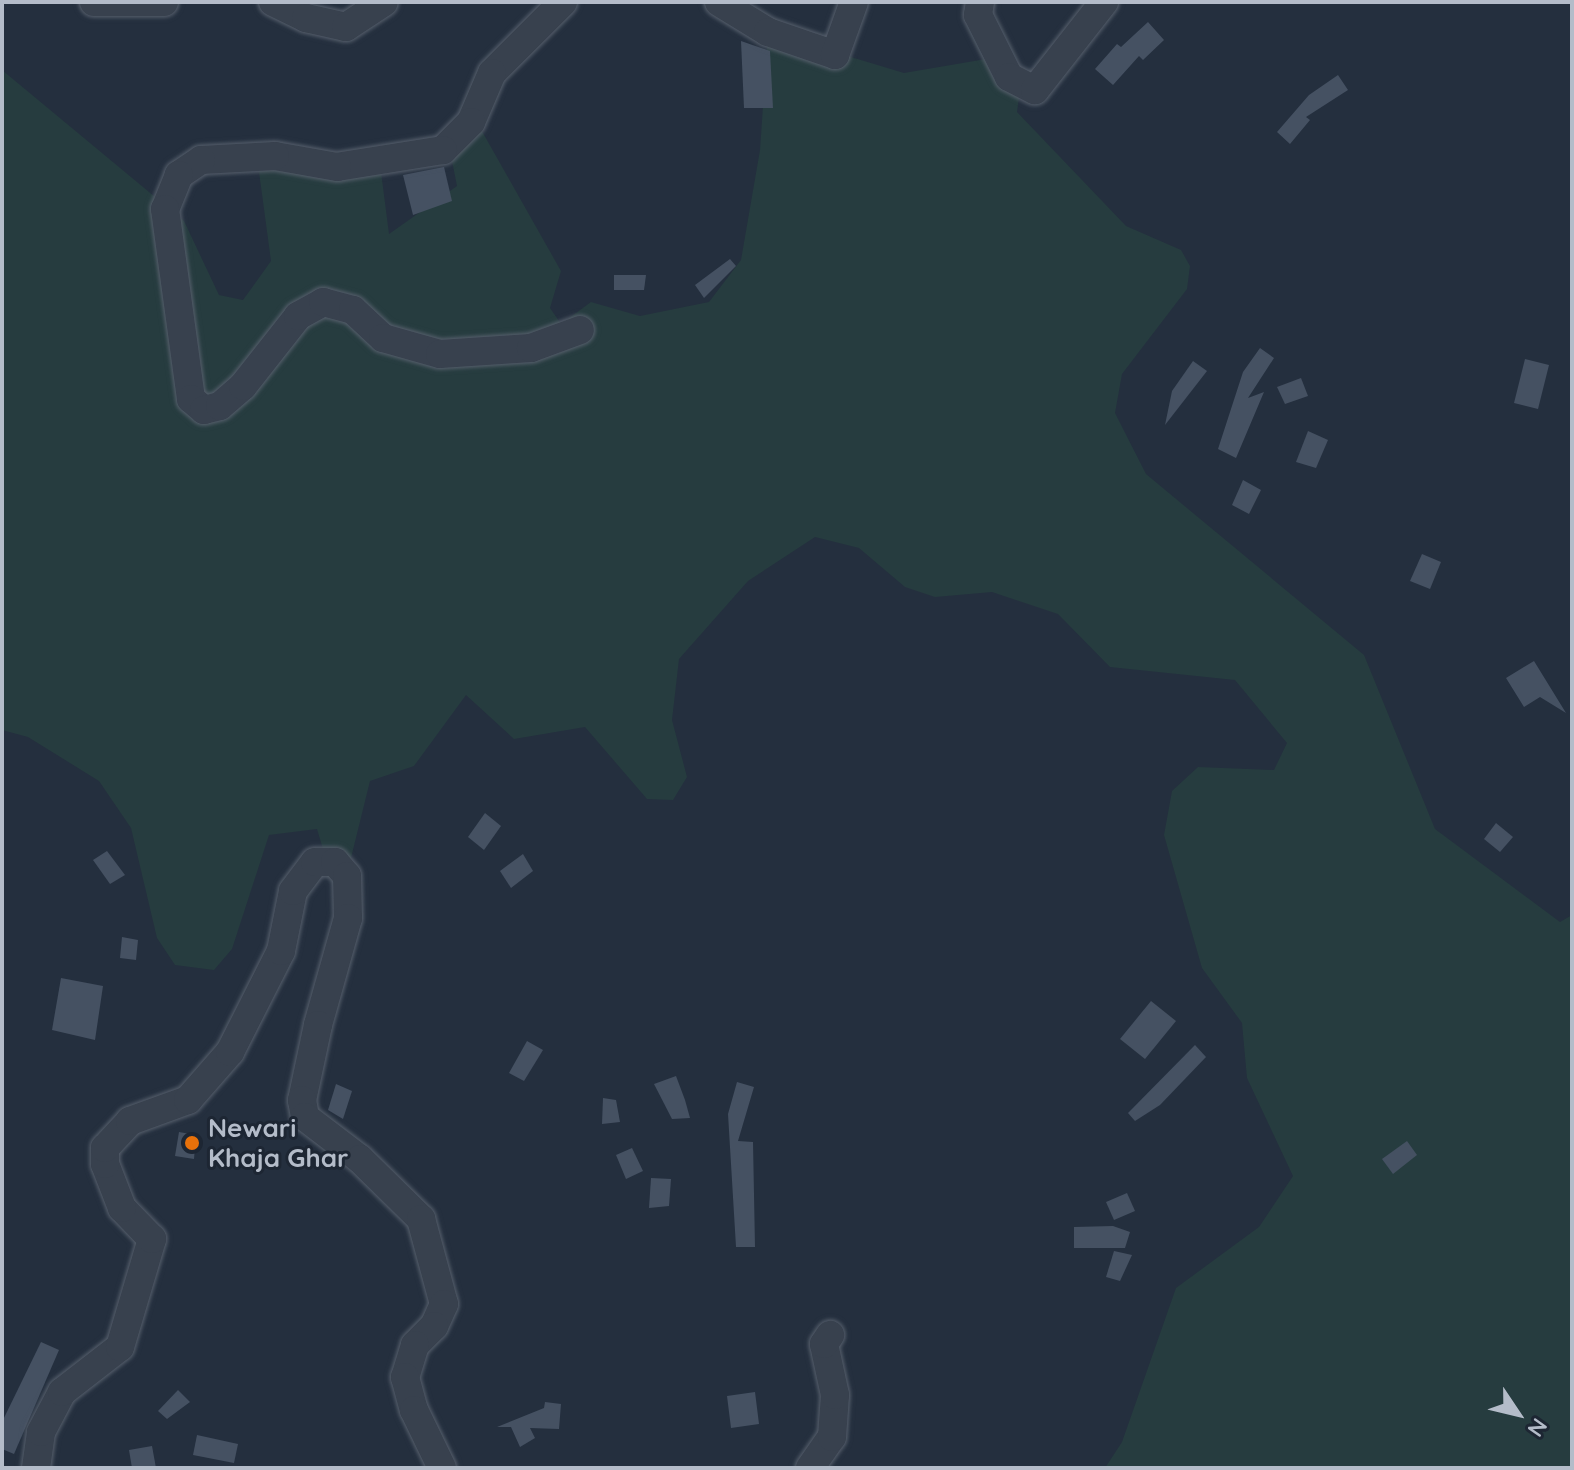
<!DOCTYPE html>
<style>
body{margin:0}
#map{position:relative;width:1574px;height:1470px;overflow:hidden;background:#242f3e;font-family:Quicksand,sans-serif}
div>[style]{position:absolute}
.green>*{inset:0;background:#263c3f}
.building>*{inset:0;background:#455162}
.roads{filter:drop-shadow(0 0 2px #565f6c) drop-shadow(0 0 2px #565f6c)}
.minor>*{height:28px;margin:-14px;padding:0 14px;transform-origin:14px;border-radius:14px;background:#38414e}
.dots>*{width:22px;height:22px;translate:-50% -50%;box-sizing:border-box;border:4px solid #1d2633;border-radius:50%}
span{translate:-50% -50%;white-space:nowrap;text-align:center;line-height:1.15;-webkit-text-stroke:6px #1d2633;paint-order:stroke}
.poi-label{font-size:26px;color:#b4bcc9;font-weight:700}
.left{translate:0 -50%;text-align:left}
.frame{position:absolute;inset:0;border:4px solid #b4bcc9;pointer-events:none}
.north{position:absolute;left:1478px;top:1374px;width:80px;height:80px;-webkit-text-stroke:6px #1d2633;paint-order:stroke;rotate:125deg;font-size:22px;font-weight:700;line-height:32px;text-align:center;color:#b4bcc9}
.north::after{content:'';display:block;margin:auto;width:28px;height:36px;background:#b4bcc9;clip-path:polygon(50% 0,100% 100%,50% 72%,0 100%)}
</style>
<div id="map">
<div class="green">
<div style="clip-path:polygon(768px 32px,904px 73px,998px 57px,1021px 83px,1017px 112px,1126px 226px,1181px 250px,1190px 266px,1187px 289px,1122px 374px,1115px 413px,1146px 474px,1364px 655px,1435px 829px,1560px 922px,1572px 915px,1572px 1468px,1105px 1468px,1122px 1442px,1176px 1288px,1259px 1227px,1293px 1176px,1247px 1078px,1242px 1023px,1202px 968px,1164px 835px,1172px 791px,1198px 767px,1274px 770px,1287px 743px,1235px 680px,1110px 667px,1058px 614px,992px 592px,935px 597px,905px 587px,859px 548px,815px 537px,748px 581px,679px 659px,672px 720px,687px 777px,673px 800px,647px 799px,585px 727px,514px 739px,466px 695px,414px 766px,370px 781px,350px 862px,328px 866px,317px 829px,269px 835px,232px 949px,214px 970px,175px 965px,157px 938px,131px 828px,99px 781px,28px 737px,2px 730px,2px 70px,184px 221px,219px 295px,243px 300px,271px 261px,259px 172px,266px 148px,342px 156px,378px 148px,389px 234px,457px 186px,448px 141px,479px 126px,561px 271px,550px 308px,561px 324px,591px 302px,640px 316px,709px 302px,741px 260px,760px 150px)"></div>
</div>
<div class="building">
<div style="clip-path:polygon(1148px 22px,1164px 40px,1143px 60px,1139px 56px,1113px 85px,1095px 69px,1117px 44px,1121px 47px)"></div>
<div style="clip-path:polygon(741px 41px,770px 51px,773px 108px,744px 108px)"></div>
<div style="clip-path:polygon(1338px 75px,1348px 90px,1306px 117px,1310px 120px,1290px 144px,1277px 132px,1309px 95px)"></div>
<div style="clip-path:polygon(444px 167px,452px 201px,413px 215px,403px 175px)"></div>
<div style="clip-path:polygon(730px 259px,736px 266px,704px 298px,695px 285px)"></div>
<div style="clip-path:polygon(614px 275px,646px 275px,644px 290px,614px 290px)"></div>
<div style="clip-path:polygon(1260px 348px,1274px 358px,1248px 398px,1264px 392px,1236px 458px,1218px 449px,1243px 372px)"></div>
<div style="clip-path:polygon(1525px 359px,1549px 365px,1538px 409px,1514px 403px)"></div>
<div style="clip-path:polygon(1193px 361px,1207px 371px,1165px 425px,1172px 391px)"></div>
<div style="clip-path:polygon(1301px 378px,1308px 396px,1285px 404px,1277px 387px)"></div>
<div style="clip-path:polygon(1308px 431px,1328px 440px,1316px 468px,1296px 462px)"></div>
<div style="clip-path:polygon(1243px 480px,1261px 490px,1249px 514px,1232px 505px)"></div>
<div style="clip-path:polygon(1422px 554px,1441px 562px,1430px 589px,1410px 581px)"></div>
<div style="clip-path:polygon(1534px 661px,1566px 713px,1540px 697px,1524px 707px,1506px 678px)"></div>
<div style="clip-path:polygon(485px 813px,501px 826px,484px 850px,468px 837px)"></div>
<div style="clip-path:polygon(1496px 823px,1513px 837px,1500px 852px,1484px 839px)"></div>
<div style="clip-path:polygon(107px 851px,125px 875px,110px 884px,93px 860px)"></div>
<div style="clip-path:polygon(523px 854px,533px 871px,511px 888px,500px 871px)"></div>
<div style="clip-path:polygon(122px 937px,138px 940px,136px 960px,120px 958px)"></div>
<div style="clip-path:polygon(61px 978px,103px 986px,95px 1040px,52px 1030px)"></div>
<div style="clip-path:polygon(1151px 1001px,1176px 1021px,1145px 1059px,1120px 1039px)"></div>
<div style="clip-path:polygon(527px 1041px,543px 1050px,524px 1081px,509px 1073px)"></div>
<div style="clip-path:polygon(1195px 1045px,1206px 1057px,1160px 1105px,1135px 1121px,1128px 1113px)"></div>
<div style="clip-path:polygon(676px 1076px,685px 1100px,690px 1118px,672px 1119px,654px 1084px)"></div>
<div style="clip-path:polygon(737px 1082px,754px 1087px,738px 1141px,753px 1142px,755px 1247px,736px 1247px,728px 1114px)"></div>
<div style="clip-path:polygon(336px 1084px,352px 1091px,343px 1119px,328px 1110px)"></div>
<div style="clip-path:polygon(603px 1098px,616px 1100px,620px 1122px,602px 1124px)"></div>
<div style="clip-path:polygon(179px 1132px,196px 1135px,194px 1159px,175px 1156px)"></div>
<div style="clip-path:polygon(1407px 1141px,1417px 1155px,1393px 1174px,1382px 1159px)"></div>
<div style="clip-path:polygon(632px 1148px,643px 1171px,626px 1179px,616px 1155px)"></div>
<div style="clip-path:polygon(651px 1178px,671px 1179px,669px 1206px,649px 1208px)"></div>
<div style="clip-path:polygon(1127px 1193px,1135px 1211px,1114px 1220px,1106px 1202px)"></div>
<div style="clip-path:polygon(1113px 1226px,1130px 1232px,1125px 1248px,1074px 1248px,1074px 1227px)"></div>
<div style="clip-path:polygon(1114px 1251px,1132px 1255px,1120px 1281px,1106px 1277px)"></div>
<div style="clip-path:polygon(41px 1342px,59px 1350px,14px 1454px,2px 1449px,2px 1422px)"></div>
<div style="clip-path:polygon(178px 1390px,190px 1402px,167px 1419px,158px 1411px)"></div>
<div style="clip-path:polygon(755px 1392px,759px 1424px,731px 1428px,727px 1396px)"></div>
<div style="clip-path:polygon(545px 1402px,561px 1404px,559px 1429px,530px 1428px,535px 1438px,520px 1447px,511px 1427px,497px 1427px,544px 1408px)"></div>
<div style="clip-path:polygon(197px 1435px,238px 1444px,234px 1463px,193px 1455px)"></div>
<div style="clip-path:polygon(152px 1446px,156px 1468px,132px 1468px,129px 1450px)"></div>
</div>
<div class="roads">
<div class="minor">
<div style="left:94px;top:2px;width:70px"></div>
<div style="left:273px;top:2px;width:37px;rotate:26deg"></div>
<div style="left:306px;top:18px;width:41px;rotate:12.7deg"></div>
<div style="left:346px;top:27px;width:45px;rotate:-33.3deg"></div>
<div style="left:563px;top:2px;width:100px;rotate:135deg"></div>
<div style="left:492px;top:73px;width:53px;rotate:113.2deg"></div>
<div style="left:471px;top:122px;width:40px;rotate:135deg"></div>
<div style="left:443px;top:150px;width:107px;rotate:170.9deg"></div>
<div style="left:337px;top:167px;width:63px;rotate:-169.9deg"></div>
<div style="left:275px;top:156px;width:74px;rotate:176.9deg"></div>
<div style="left:201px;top:160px;width:27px;rotate:146deg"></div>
<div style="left:179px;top:175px;width:37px;rotate:112deg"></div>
<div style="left:165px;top:209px;width:192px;rotate:82.2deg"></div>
<div style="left:191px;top:399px;width:17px;rotate:40deg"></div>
<div style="left:204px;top:410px;width:16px;rotate:-14deg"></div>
<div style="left:220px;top:406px;width:30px;rotate:-41deg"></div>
<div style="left:243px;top:386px;width:89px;rotate:-51.8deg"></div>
<div style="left:298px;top:316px;width:29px;rotate:-29deg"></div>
<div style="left:323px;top:302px;width:31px;rotate:15deg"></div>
<div style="left:353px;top:310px;width:41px;rotate:43deg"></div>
<div style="left:383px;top:338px;width:59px;rotate:15.7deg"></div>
<div style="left:440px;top:354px;width:91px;rotate:-3.8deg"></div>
<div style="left:531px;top:348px;width:52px;rotate:-20.2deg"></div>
<div style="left:719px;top:2px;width:57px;rotate:31.5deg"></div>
<div style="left:768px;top:32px;width:71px;rotate:18.9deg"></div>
<div style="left:835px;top:55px;width:56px;rotate:-70.3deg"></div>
<div style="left:980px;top:2px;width:13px;rotate:99deg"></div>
<div style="left:978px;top:15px;width:69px;rotate:63.4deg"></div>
<div style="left:1009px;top:77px;width:29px;rotate:27deg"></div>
<div style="left:1035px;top:90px;width:112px;rotate:-51.9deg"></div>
<div style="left:36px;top:1468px;width:36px;rotate:-82deg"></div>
<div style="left:41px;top:1432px;width:45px;rotate:-62.3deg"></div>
<div style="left:62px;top:1392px;width:73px;rotate:-37.8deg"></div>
<div style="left:120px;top:1347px;width:113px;rotate:-73.5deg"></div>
<div style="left:152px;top:1239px;width:43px;rotate:-134.1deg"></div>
<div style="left:122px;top:1208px;width:47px;rotate:-111.1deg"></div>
<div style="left:105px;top:1164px;width:16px;rotate:-90deg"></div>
<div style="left:105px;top:1148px;width:37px;rotate:-47deg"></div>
<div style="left:130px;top:1121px;width:62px;rotate:-19.9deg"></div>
<div style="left:188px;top:1100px;width:64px;rotate:-48.8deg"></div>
<div style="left:230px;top:1052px;width:113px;rotate:-63.2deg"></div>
<div style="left:281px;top:951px;width:61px;rotate:-78.7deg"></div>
<div style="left:293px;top:891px;width:36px;rotate:-53deg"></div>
<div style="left:315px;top:862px;width:20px"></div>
<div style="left:335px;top:862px;width:18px;rotate:49deg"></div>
<div style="left:347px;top:876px;width:42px;rotate:88.6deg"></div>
<div style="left:348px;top:918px;width:111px;rotate:105.7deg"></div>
<div style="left:318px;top:1025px;width:77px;rotate:102deg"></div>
<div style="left:302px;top:1100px;width:17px;rotate:80deg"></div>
<div style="left:305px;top:1117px;width:69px;rotate:37.4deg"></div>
<div style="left:360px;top:1159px;width:86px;rotate:44.5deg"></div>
<div style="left:421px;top:1219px;width:88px;rotate:74.9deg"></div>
<div style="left:444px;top:1304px;width:24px;rotate:114deg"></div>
<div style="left:434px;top:1326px;width:27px;rotate:135deg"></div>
<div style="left:415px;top:1345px;width:34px;rotate:107deg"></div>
<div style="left:405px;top:1377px;width:34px;rotate:75deg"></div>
<div style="left:414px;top:1410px;width:64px;rotate:64.2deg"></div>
<div style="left:810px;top:1468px;width:38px;rotate:-55deg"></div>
<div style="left:832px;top:1437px;width:42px;rotate:-85.9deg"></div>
<div style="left:835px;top:1395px;width:52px;rotate:-102.2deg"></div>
<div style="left:824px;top:1344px;width:11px;rotate:-56deg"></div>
</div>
</div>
<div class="dots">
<div style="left:192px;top:1143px;background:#e8710a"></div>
</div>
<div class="poi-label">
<span class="left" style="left:208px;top:1143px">Newari<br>Khaja Ghar</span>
</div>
<div class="frame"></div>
<div class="north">N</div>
</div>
